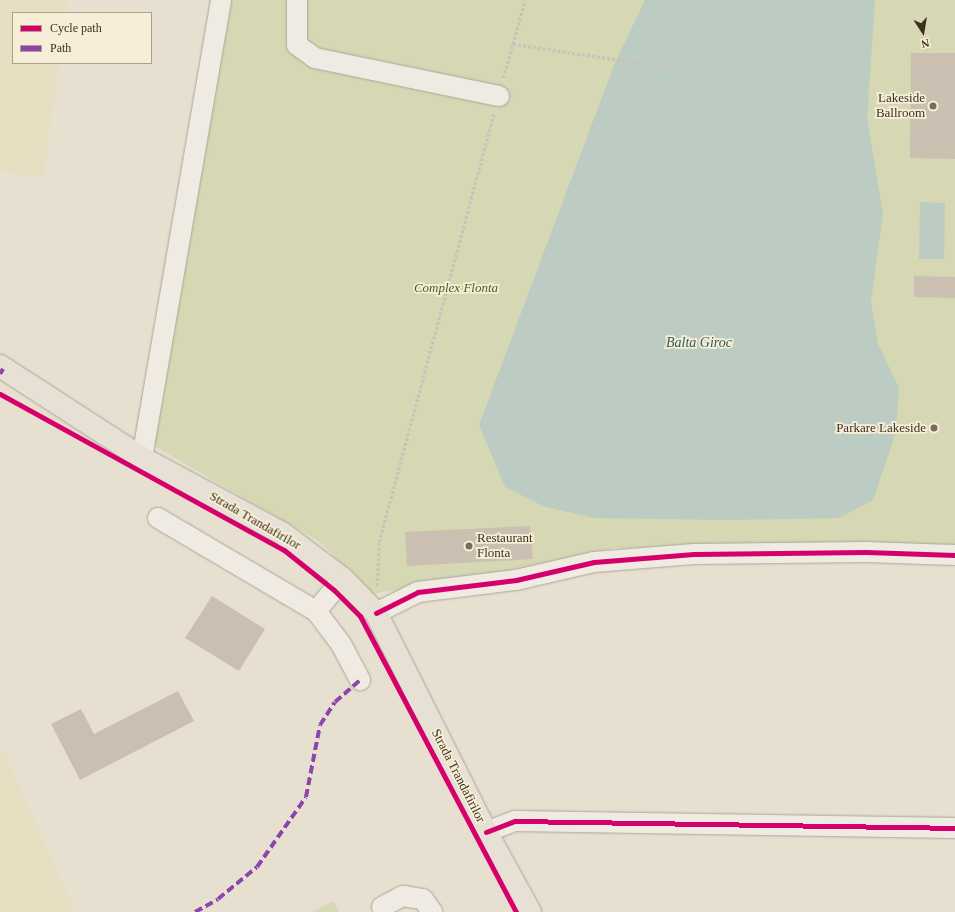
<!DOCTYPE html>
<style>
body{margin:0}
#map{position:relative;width:955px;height:912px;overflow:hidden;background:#e7e0d1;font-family:"Times New Roman",serif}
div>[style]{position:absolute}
.farmland>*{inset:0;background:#e6dfc2}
.green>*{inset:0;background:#d6d7b3}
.water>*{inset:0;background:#bcccc2}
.building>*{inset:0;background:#cbbfb2}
.path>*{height:2.5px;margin-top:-1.25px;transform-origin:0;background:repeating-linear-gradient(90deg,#c8c2b9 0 3px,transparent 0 5px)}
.roads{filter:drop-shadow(0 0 1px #ada599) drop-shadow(0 0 1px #ada599)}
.minor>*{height:20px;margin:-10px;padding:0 10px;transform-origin:10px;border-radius:10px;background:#efebe3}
.major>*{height:22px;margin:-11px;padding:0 11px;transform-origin:11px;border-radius:11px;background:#e6e1d4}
.quiet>*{height:4px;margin-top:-2px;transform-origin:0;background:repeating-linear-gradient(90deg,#8e44ad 0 8px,transparent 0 12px)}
.cycleway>*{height:5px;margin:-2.5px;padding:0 2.5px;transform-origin:2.5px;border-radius:2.5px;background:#d6006c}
.dots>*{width:11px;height:11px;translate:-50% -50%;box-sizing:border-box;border:2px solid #f7eed8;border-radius:50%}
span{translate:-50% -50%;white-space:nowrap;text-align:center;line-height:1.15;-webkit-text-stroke:3.5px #f7eed8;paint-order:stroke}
.poi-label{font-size:13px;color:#3d2e20}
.right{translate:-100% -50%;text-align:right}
.left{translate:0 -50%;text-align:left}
.park-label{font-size:13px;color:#4d5a26;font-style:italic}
.street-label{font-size:13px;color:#3d2e20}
.water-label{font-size:14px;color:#2f5d5a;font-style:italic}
.legend{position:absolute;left:12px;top:12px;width:140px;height:52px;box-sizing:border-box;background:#f7eed8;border:1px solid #ada18e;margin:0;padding:5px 7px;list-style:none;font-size:12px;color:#3d2e20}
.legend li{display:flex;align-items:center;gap:8px;height:20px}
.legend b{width:20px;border:1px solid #ada18e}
.north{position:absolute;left:903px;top:12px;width:40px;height:40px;-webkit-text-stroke:3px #f7eed8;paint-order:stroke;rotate:168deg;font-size:11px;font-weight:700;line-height:16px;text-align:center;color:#3d2e20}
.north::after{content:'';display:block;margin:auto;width:14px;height:18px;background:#3d2e20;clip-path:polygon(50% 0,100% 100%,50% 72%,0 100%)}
</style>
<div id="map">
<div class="farmland">
<div style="clip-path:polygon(0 0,68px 0,66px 13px,13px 13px,13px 63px,59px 63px,44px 177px,0 171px)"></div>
<div style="clip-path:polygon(0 743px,76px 912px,0 912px)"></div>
</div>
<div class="green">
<div style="clip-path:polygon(213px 0,955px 0,955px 549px,612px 548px,494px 574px,372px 594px,320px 542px,135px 435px)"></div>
<div style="clip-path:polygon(334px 901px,339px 912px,312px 912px)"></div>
</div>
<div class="water">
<div style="clip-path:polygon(645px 0,875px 0,867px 119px,883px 214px,871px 302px,878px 344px,899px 388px,896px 432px,873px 500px,839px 518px,727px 520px,593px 518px,543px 506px,505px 487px,479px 425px,614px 65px)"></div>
<div style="clip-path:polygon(920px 202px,945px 203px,944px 259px,919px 259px)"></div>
</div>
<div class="building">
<div style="clip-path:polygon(911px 53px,955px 53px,955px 159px,910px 158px)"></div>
<div style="clip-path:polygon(914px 276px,955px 277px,955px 298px,914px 297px)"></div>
<div style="clip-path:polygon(530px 526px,533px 559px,407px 566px,405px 532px)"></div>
<div style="clip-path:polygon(212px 596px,265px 629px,239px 671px,185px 638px)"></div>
<div style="clip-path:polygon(178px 691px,194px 721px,80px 780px,51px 724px,81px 709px,94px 734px)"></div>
</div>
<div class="path">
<div style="left:513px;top:44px;width:197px;rotate:8.5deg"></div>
<div style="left:503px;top:78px;width:81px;rotate:-74.2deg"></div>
<div style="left:377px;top:586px;width:44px;rotate:-87.4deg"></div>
<div style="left:379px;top:542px;width:443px;rotate:-75deg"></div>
</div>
<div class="roads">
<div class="minor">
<div style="left:297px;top:0;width:45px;rotate:90deg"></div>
<div style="left:297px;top:45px;width:22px;rotate:36deg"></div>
<div style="left:315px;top:58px;width:188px;rotate:11.7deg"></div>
<div style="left:142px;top:458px;width:465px;rotate:-80.2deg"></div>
<div style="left:158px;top:518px;width:183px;rotate:30.5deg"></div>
<div style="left:316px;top:611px;width:41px;rotate:52.9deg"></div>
<div style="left:341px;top:644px;width:41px;rotate:62.2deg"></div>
<div style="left:316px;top:611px;width:42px;rotate:-49.8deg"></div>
<div style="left:376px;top:613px;width:47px;rotate:-26.6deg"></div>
<div style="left:418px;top:592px;width:99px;rotate:-7deg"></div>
<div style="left:516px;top:580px;width:80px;rotate:-13deg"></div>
<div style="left:594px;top:562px;width:100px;rotate:-4.6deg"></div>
<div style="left:694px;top:554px;width:172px;rotate:-0.7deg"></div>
<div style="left:866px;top:552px;width:89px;rotate:1.9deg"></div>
<div style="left:486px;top:832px;width:31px;rotate:-21deg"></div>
<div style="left:515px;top:821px;width:440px;rotate:0.9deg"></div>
<div style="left:382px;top:907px;width:24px;rotate:-28deg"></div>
<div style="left:403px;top:896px;width:20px;rotate:9deg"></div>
<div style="left:423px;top:899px;width:16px;rotate:55deg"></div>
</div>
<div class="major">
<div style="left:0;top:366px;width:169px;rotate:32.9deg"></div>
<div style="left:142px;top:458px;width:159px;rotate:28.2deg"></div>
<div style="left:282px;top:533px;width:76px;rotate:37deg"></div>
<div style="left:343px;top:579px;width:47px;rotate:45.9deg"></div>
<div style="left:376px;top:613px;width:245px;rotate:63.3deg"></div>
<div style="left:486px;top:832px;width:91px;rotate:61.2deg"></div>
</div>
</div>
<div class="quiet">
<div style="left:0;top:374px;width:6px;rotate:-59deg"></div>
<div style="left:195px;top:912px;width:26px;rotate:-29deg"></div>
<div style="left:218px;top:899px;width:50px;rotate:-39.4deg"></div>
<div style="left:257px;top:867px;width:85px;rotate:-55deg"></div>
<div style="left:306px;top:797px;width:73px;rotate:-79deg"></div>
<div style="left:320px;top:725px;width:27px;rotate:-57deg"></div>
<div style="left:335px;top:702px;width:33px;rotate:-41deg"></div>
</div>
<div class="cycleway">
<div style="left:0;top:394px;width:324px;rotate:28.8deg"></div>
<div style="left:284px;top:550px;width:64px;rotate:38.7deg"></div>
<div style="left:334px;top:590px;width:37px;rotate:45deg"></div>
<div style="left:360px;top:616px;width:335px;rotate:62.2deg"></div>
<div style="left:376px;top:613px;width:47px;rotate:-26.6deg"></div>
<div style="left:418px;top:592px;width:99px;rotate:-7deg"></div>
<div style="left:516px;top:580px;width:80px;rotate:-13deg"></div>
<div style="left:594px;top:562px;width:100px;rotate:-4.6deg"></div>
<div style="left:694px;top:554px;width:172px;rotate:-0.7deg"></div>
<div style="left:866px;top:552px;width:89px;rotate:1.9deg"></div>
<div style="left:486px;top:832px;width:31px;rotate:-21deg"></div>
<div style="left:515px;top:821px;width:440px;rotate:0.9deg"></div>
</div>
<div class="dots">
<div style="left:933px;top:106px;background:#786c5e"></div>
<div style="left:934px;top:428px;background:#786c5e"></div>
<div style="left:469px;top:546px;background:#786c5e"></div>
</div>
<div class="poi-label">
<span class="right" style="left:925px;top:106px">Lakeside<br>Ballroom</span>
<span class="right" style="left:926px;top:428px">Parkare Lakeside</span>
<span class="left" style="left:477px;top:546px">Restaurant<br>Flonta</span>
</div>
<div class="park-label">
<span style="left:456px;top:288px">Complex Flonta</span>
</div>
<div class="street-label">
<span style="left:255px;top:521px;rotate:30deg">Strada Trandafirilor</span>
<span style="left:458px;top:776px;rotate:63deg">Strada Trandafirilor</span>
</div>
<div class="water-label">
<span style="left:699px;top:343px">Balta Giroc</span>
</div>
<ul class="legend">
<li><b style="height:5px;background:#d6006c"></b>Cycle path</li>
<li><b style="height:5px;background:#8e44ad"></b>Path</li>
</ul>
<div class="north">N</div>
</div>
